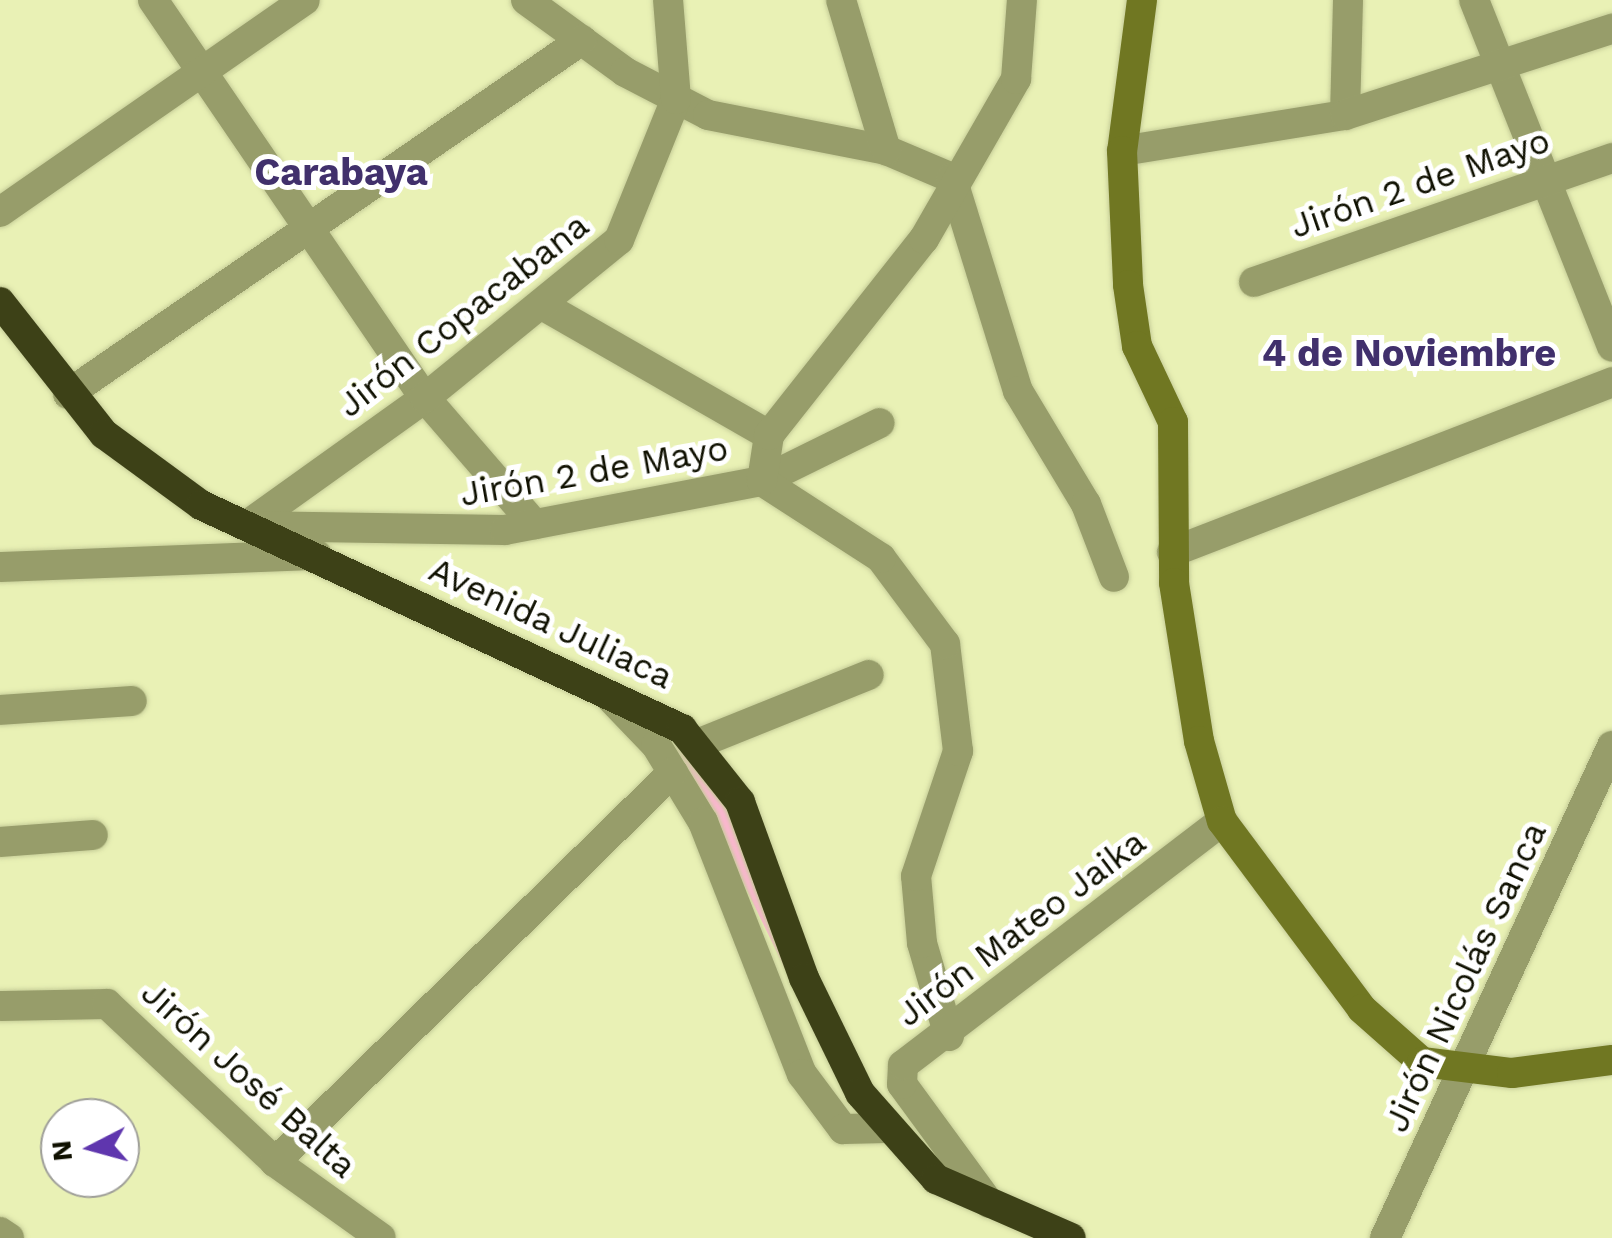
<!DOCTYPE html>
<meta charset="utf-8">
<style>
body{margin:0}
#map{position:relative;width:1612px;height:1238px;overflow:hidden;background:#e9f1b5;font-family:"Work Sans",sans-serif}
div>[style]{position:absolute}
.green>*{inset:0;background:#fcb6d1}
.roads{filter:drop-shadow(0 0 2px #c6cd98) drop-shadow(0 0 2px #c6cd98)}
.street>*{height:30px;margin:-15px;padding:0 15px;transform-origin:15px;border-radius:15px;background:#979d6a}
.secondary>*{height:30px;margin:-15px;padding:0 15px;transform-origin:15px;border-radius:15px;background:#707722}
.highway>*{height:30px;margin:-15px;padding:0 15px;transform-origin:15px;border-radius:15px;background:#3d4117}
span{translate:-50% -50%;white-space:nowrap;text-align:center;line-height:1.15;-webkit-text-stroke:10px #fff;paint-order:stroke}
.street-label{font-size:35px;color:#0f1000}
.neighbourhood-label{font-size:38px;color:#41306c;font-weight:700}
.north{position:absolute;left:40px;top:1098px;width:100px;height:100px;box-sizing:border-box;background:#fff;border:2px solid #9f9f99;border-radius:50%;rotate:264deg;font-size:28px;font-weight:700;line-height:40px;text-align:center;color:#0f1000}
.north::after{content:'';display:block;margin:auto;width:35px;height:45px;background:#5f36ae;clip-path:polygon(50% 0,100% 100%,50% 72%,0 100%)}
</style>
<div id="map">
<div class="green">
<div style="clip-path:polygon(681px 733px,718px 776px,788px 975px,699px 792px,661px 736px)"></div>
</div>
<div class="roads">
<div class="street">
<div style="left:153px;top:0;width:482px;rotate:55.7deg"></div>
<div style="left:425px;top:398px;width:167px;rotate:49.1deg"></div>
<div style="left:526px;top:0;width:122px;rotate:36deg"></div>
<div style="left:625px;top:72px;width:93px;rotate:27.4deg"></div>
<div style="left:708px;top:115px;width:181px;rotate:11.1deg"></div>
<div style="left:886px;top:150px;width:72px;rotate:23deg"></div>
<div style="left:952px;top:178px;width:223px;rotate:72.8deg"></div>
<div style="left:1018px;top:391px;width:132px;rotate:59deg"></div>
<div style="left:1086px;top:504px;width:78px;rotate:69deg"></div>
<div style="left:841px;top:0;width:157px;rotate:73.3deg"></div>
<div style="left:1474px;top:0;width:373px;rotate:68.3deg"></div>
<div style="left:1345px;top:115px;width:115px;rotate:-88.5deg"></div>
<div style="left:1122px;top:151px;width:226px;rotate:-9.2deg"></div>
<div style="left:1345px;top:115px;width:281px;rotate:-17.9deg"></div>
<div style="left:0;top:212px;width:371px;rotate:-34.8deg"></div>
<div style="left:1254px;top:282px;width:379px;rotate:-19.1deg"></div>
<div style="left:542px;top:305px;width:262px;rotate:29.8deg"></div>
<div style="left:68px;top:394px;width:624px;rotate:-34.56deg"></div>
<div style="left:246px;top:526px;width:220px;rotate:-35.6deg"></div>
<div style="left:425px;top:398px;width:250px;rotate:-39.2deg"></div>
<div style="left:619px;top:240px;width:152px;rotate:-68deg"></div>
<div style="left:676px;top:99px;width:99px;rotate:-94.6deg"></div>
<div style="left:249px;top:526px;width:256px;rotate:0.9deg"></div>
<div style="left:505px;top:530px;width:262px;rotate:-10.8deg"></div>
<div style="left:762px;top:481px;width:131px;rotate:-26.2deg"></div>
<div style="left:1172px;top:552px;width:472px;rotate:-21.1deg"></div>
<div style="left:0;top:567px;width:317px;rotate:-2.2deg"></div>
<div style="left:609px;top:696px;width:68px;rotate:46.2deg"></div>
<div style="left:656px;top:745px;width:90px;rotate:58.6deg"></div>
<div style="left:703px;top:822px;width:271px;rotate:68.6deg"></div>
<div style="left:802px;top:1074px;width:69px;rotate:53.3deg"></div>
<div style="left:843px;top:1129px;width:45px;rotate:-1.3deg"></div>
<div style="left:0;top:710px;width:132px;rotate:-3.9deg"></div>
<div style="left:697px;top:744px;width:185px;rotate:-21.9deg"></div>
<div style="left:0;top:842px;width:93px;rotate:-4.3deg"></div>
<div style="left:0;top:1006px;width:107px;rotate:-1.1deg"></div>
<div style="left:107px;top:1004px;width:231px;rotate:43.2deg"></div>
<div style="left:275px;top:1162px;width:130px;rotate:35.6deg"></div>
<div style="left:949px;top:1036px;width:97px;rotate:-106.2deg"></div>
<div style="left:922px;top:943px;width:67px;rotate:-95.1deg"></div>
<div style="left:916px;top:876px;width:132px;rotate:-71.4deg"></div>
<div style="left:958px;top:751px;width:108px;rotate:-96.9deg"></div>
<div style="left:945px;top:644px;width:107px;rotate:-126.7deg"></div>
<div style="left:881px;top:558px;width:142px;rotate:-147.1deg"></div>
<div style="left:762px;top:481px;width:47px;rotate:-81.3deg"></div>
<div style="left:769px;top:435px;width:250px;rotate:-51.7deg"></div>
<div style="left:924px;top:239px;width:185px;rotate:-60.1deg"></div>
<div style="left:1016px;top:79px;width:79px;rotate:-85.7deg"></div>
<div style="left:275px;top:1162px;width:557px;rotate:-44.42deg"></div>
<div style="left:989px;top:1203px;width:147px;rotate:-126.2deg"></div>
<div style="left:902px;top:1084px;width:19px;rotate:-87deg"></div>
<div style="left:903px;top:1065px;width:402px;rotate:-37.4deg"></div>
<div style="left:0;top:1232px;width:11px;rotate:34deg"></div>
<div style="left:1385px;top:1238px;width:542px;rotate:-65.23deg"></div>
</div>
<div class="secondary">
<div style="left:1142px;top:0;width:152px;rotate:97.5deg"></div>
<div style="left:1122px;top:151px;width:134px;rotate:87.4deg"></div>
<div style="left:1128px;top:285px;width:62px;rotate:81.6deg"></div>
<div style="left:1137px;top:346px;width:84px;rotate:64.7deg"></div>
<div style="left:1173px;top:422px;width:161px;rotate:89.6deg"></div>
<div style="left:1174px;top:583px;width:160px;rotate:81deg"></div>
<div style="left:1199px;top:741px;width:83px;rotate:74deg"></div>
<div style="left:1222px;top:821px;width:234px;rotate:53.3deg"></div>
<div style="left:1362px;top:1009px;width:80px;rotate:41.5deg"></div>
<div style="left:1422px;top:1062px;width:91px;rotate:7deg"></div>
<div style="left:1512px;top:1073px;width:101px;rotate:-7.4deg"></div>
</div>
<div class="highway">
<div style="left:0;top:302px;width:168px;rotate:51.8deg"></div>
<div style="left:104px;top:434px;width:120px;rotate:36.2deg"></div>
<div style="left:201px;top:505px;width:531px;rotate:24.97deg"></div>
<div style="left:682px;top:729px;width:93px;rotate:51.5deg"></div>
<div style="left:740px;top:802px;width:187px;rotate:70deg"></div>
<div style="left:804px;top:978px;width:128px;rotate:64deg"></div>
<div style="left:860px;top:1093px;width:115px;rotate:48.5deg"></div>
<div style="left:936px;top:1179px;width:147px;rotate:23.6deg"></div>
</div>
</div>
<div class="street-label">
<span style="left:1420px;top:183px;rotate:-19deg">Jirón 2 de Mayo</span>
<span style="left:463px;top:315px;rotate:-38deg">Jirón Copacabana</span>
<span style="left:594px;top:471px;rotate:-10deg">Jirón 2 de Mayo</span>
<span style="left:551px;top:623px;rotate:25deg">Avenida Juliaca</span>
<span style="left:1021px;top:928px;rotate:-37deg">Jirón Mateo Jaika</span>
<span style="left:1465px;top:977px;rotate:-65deg">Jirón Nicolás Sanca</span>
<span style="left:249px;top:1079px;rotate:42deg">Jirón José Balta</span>
</div>
<div class="neighbourhood-label">
<span style="left:341px;top:173px">Carabaya</span>
<span style="left:1409px;top:354px">4 de Noviembre</span>
</div>
<div class="north">N</div>
</div>
